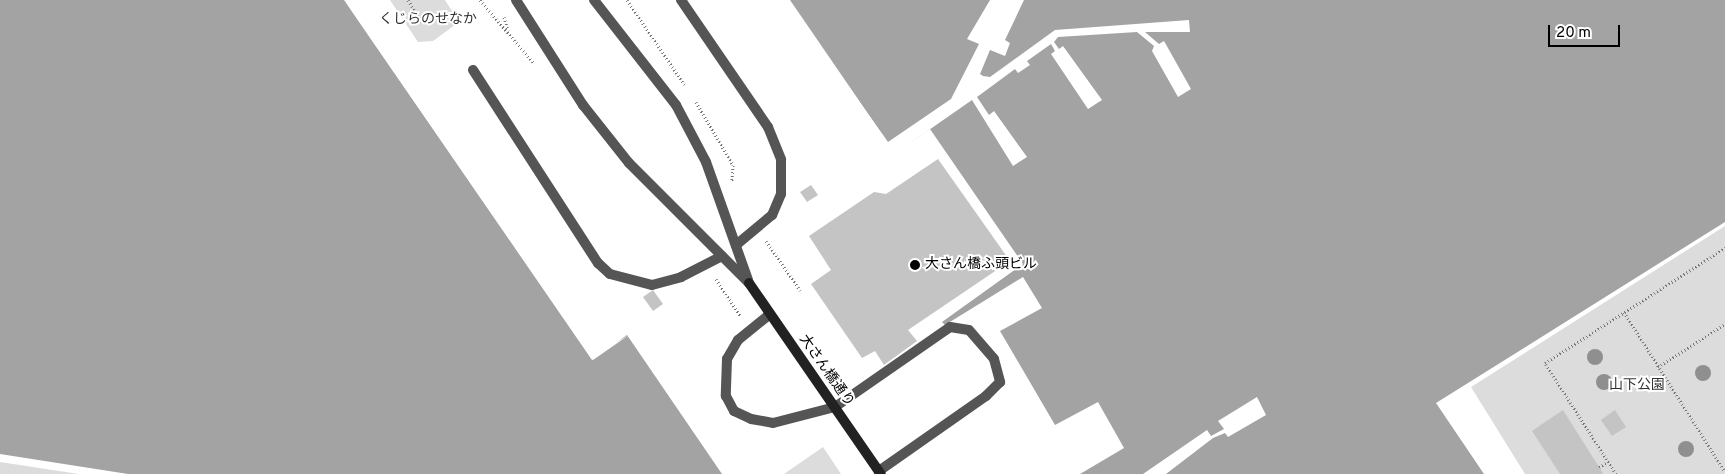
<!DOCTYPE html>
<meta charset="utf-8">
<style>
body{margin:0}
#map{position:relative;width:1725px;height:474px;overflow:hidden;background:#fff;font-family:Overpass,"Noto Sans JP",sans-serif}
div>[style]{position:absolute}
.green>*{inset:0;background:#dcdcdc}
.water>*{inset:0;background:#a3a3a3}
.pier>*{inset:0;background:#fff}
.building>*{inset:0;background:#c4c4c4}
.path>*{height:3px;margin-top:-1.5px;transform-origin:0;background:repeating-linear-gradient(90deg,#777 0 1px,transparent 0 3.5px)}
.lane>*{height:10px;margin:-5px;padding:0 5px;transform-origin:5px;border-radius:5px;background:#555}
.secondary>*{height:10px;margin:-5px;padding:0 5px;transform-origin:5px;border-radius:5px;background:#222}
.trees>*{width:16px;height:16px;margin:-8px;border-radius:50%;background:#8f8f8f}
.dots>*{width:14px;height:14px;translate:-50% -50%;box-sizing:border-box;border:2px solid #fff;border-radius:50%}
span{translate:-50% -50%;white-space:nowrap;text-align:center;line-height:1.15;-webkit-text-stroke:4px #fff;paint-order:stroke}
.park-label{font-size:14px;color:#333}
.poi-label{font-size:14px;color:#000}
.left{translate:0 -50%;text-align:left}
.street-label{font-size:14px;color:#000}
.scale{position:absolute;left:1548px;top:25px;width:72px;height:22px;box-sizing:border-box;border:2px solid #000;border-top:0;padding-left:6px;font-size:15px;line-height:18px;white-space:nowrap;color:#000;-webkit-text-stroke:4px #fff;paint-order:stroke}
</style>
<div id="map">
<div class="green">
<div style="clip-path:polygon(390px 0,445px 0,459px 22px,433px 41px,418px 42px)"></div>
<div style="clip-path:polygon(1725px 226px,1725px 474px,1525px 474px,1471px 387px)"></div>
<div style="clip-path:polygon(823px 447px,841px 474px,784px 474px)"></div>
<div style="clip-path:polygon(0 462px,79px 474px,0 474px)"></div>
</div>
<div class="water">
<div style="clip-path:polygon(0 0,344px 0,592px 360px,627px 335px,722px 474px,128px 474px,0 454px)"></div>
<div style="clip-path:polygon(790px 0,1725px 0,1725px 222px,1436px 403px,1484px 474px,1080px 474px,1124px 448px,1098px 402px,1055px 425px,1000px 331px,1042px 308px,1023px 277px,945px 325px,942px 322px,1023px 264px,930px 129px,895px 153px)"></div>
</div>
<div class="pier">
<div style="clip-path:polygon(344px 0,593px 356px,629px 335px,593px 360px)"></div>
<div style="clip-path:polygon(787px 0,888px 142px,951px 99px,979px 44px,967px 39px,990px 0,1024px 0,1005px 40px,1010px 43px,1005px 56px,990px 50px,980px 74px,983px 76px,990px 77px,1055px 30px,1189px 20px,1190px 32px,1145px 32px,1159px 44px,1164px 41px,1191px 89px,1178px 97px,1152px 51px,1154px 46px,1137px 32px,1058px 37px,1054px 42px,1059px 49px,1063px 46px,1102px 100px,1088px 109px,1051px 54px,1055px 51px,1051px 44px,1027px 61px,1030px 65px,1018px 73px,1015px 69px,977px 97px,989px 115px,994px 111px,1027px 157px,1013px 166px,972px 100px,893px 155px)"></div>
<div style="clip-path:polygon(1257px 397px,1266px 415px,1228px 437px,1225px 433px,1213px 438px,1166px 474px,1143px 474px,1207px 430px,1211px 436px,1224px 429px,1218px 421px)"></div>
</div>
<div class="building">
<div style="clip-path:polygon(938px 159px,1010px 261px,908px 330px,917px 341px,884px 365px,875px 351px,862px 358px,811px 284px,831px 270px,809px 236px,874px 192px,886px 194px)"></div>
<div style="clip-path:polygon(811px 185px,818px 195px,807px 202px,800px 192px)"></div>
<div style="clip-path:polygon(653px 290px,663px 304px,653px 311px,643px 297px)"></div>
<div style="clip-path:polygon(1563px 410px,1599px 467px,1603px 474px,1560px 474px,1532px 431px)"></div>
<div style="clip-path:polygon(1615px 410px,1626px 427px,1612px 436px,1601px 420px)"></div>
</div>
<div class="path">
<div style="left:408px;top:0;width:27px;rotate:57deg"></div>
<div style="left:480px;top:0;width:82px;rotate:49.5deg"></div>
<div style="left:627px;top:0;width:102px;rotate:55.8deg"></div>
<div style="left:504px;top:17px;width:14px;rotate:73deg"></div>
<div style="left:696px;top:102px;width:73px;rotate:59.6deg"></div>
<div style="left:733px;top:165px;width:16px;rotate:94deg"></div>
<div style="left:766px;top:241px;width:60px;rotate:55.2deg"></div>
<div style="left:716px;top:279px;width:45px;rotate:56.7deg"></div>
<div style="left:1624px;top:312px;width:189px;rotate:57.7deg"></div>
<div style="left:1658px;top:367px;width:80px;rotate:-32.7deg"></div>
<div style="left:1599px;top:467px;width:10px;rotate:-29deg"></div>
<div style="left:1616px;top:474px;width:132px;rotate:-122.6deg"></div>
<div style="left:1545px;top:363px;width:214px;rotate:-32.6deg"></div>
</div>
<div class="lane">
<div style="left:516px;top:0;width:125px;rotate:57.5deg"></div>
<div style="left:583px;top:105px;width:74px;rotate:51.6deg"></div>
<div style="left:629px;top:163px;width:170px;rotate:45deg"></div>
<div style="left:594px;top:0;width:133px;rotate:52deg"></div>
<div style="left:676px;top:105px;width:64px;rotate:62.2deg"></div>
<div style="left:706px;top:162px;width:125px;rotate:70.4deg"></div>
<div style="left:681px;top:0;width:154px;rotate:55.6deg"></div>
<div style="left:768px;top:127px;width:35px;rotate:68deg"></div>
<div style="left:781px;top:160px;width:34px;rotate:90deg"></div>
<div style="left:781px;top:194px;width:23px;rotate:113deg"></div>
<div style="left:772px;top:215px;width:47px;rotate:140.2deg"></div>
<div style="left:473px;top:70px;width:230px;rotate:57.1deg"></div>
<div style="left:598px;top:263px;width:16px;rotate:43deg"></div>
<div style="left:610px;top:274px;width:43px;rotate:14.7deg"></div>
<div style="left:652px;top:285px;width:30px;rotate:-15deg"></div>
<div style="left:681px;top:277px;width:46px;rotate:-27.1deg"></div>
<div style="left:770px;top:314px;width:41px;rotate:140.9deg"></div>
<div style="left:738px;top:340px;width:22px;rotate:120deg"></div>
<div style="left:727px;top:359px;width:37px;rotate:92deg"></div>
<div style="left:726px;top:396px;width:17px;rotate:62deg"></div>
<div style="left:734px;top:411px;width:19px;rotate:25deg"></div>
<div style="left:751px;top:419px;width:22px;rotate:10deg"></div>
<div style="left:773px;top:423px;width:64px;rotate:-14.5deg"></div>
<div style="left:835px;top:407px;width:140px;rotate:-34.8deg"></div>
<div style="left:950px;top:327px;width:19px;rotate:9deg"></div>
<div style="left:969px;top:330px;width:38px;rotate:49deg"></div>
<div style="left:994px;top:359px;width:24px;rotate:75deg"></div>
<div style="left:1000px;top:382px;width:20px;rotate:135deg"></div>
<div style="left:986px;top:396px;width:131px;rotate:145deg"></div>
</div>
<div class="secondary">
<div style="left:749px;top:283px;width:232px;rotate:55.4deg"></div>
</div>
<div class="trees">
<div style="left:1595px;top:357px"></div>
<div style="left:1703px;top:373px"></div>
<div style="left:1604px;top:382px"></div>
<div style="left:1686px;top:449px"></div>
</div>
<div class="dots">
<div style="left:915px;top:265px;background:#000"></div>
</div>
<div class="park-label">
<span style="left:428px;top:20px">くじらのせなか</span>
<span style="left:1637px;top:386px">山下公園</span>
</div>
<div class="poi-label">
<span class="left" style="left:925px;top:265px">大さん橋ふ頭ビル</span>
</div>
<div class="street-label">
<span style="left:826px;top:371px;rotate:55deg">大さん橋通り</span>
</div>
<div class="scale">20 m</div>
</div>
